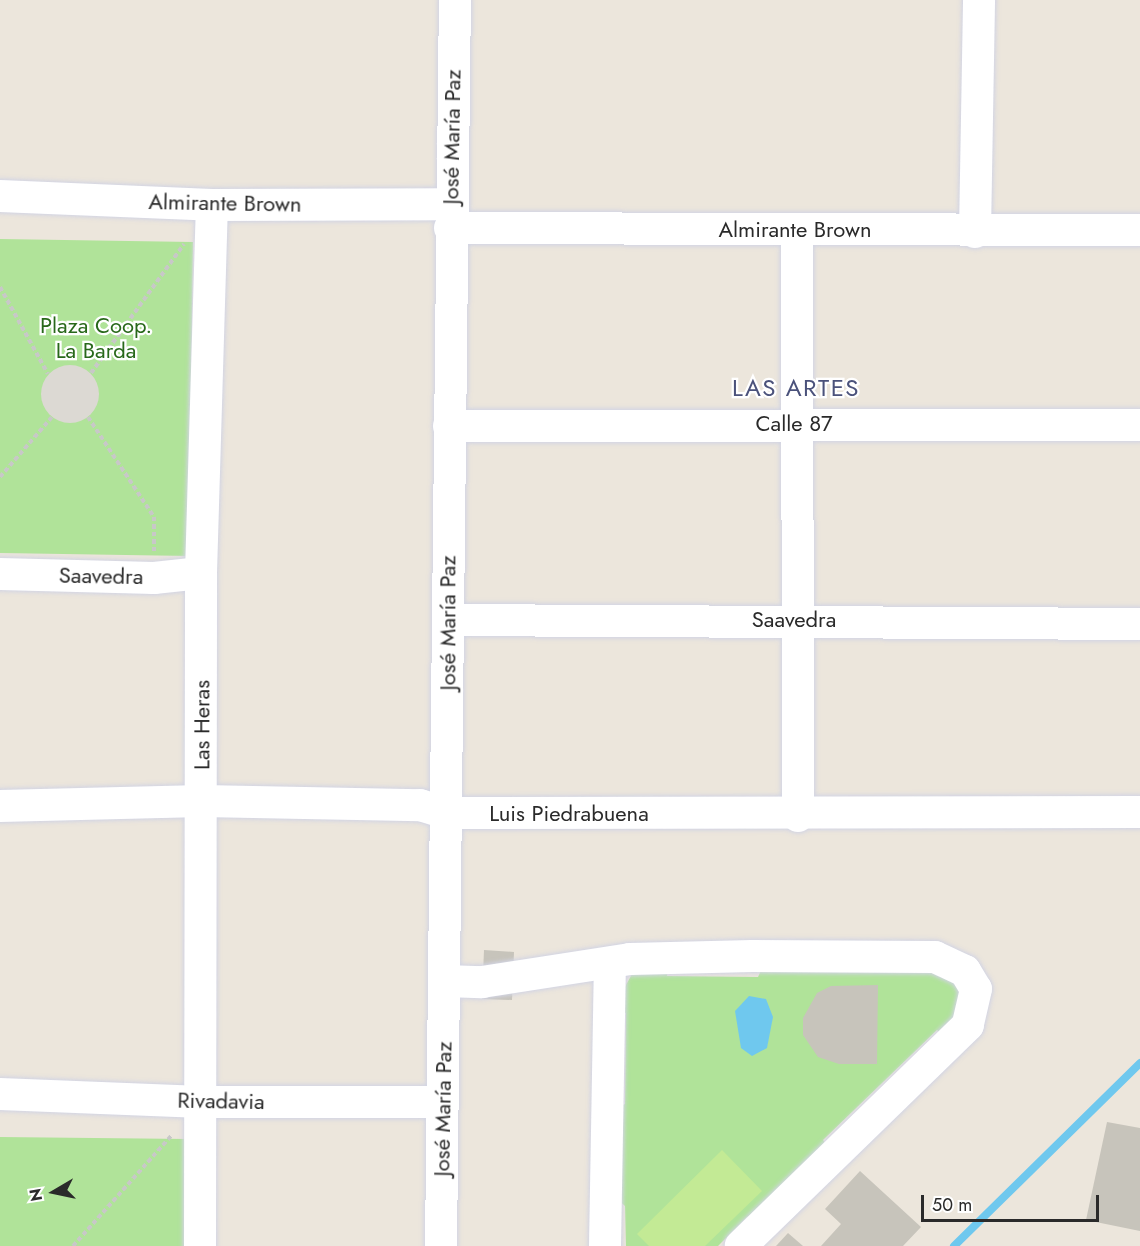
<!DOCTYPE html>
<meta charset="utf-8">
<style>
body{margin:0}
#map{position:relative;width:1140px;height:1246px;overflow:hidden;background:#ece6dc;font-family:Jost,sans-serif}
div>[style]{position:absolute}
.green>*{inset:0;background:#b0e399}
.pitch>*{inset:0;background:#c3ea95}
.plaza>*{inset:0;background:#dcd9d3}
.round{border-radius:50%}
.water>*{inset:0;background:#6fc8ee}
.stream>*{height:8px;margin:-4px;padding:0 4px;transform-origin:4px;border-radius:4px;background:#6fc8ee}
.building>*{inset:0;background:#c7c4bb}
.path>*{height:4px;margin-top:-2px;transform-origin:0;background:repeating-linear-gradient(90deg,#c8c8c8 0 4.5px,transparent 0 7.5px)}
.roads{filter:drop-shadow(0 0 2px #d2d4e3) drop-shadow(0 0 2px #d2d4e3)}
.minor>*{height:32px;margin:-16px;padding:0 16px;transform-origin:16px;border-radius:16px;background:#fff}
span{translate:-50% -50%;white-space:nowrap;text-align:center;line-height:1.15;-webkit-text-stroke:4.5px #fff;paint-order:stroke}
.street-label{font-size:22px;color:#2a2a2a}
.park-label{font-size:22px;color:#28681a}
.neighbourhood-label{font-size:24px;color:#4b527b;letter-spacing:1.5px}
.north{position:absolute;left:24px;top:1162px;width:60px;height:60px;-webkit-text-stroke:4px #fff;paint-order:stroke;rotate:261deg;font-size:16px;font-weight:700;line-height:24px;text-align:center;color:#2a2a2a}
.north::after{content:'';display:block;margin:auto;width:21px;height:27px;background:#2a2a2a;clip-path:polygon(50% 0,100% 100%,50% 72%,0 100%)}
.scale{position:absolute;left:921px;top:1195px;width:178px;height:27px;box-sizing:border-box;border:3px solid #2a2a2a;border-top:0;padding-left:8px;font-size:18px;line-height:21px;white-space:nowrap;color:#2a2a2a;-webkit-text-stroke:4px #fff;paint-order:stroke}
</style>
<div id="map">
<div class="green">
<div style="clip-path:polygon(0 239px,193px 242px,189px 556px,0 553px)"></div>
<div style="clip-path:polygon(927px 963px,969px 989px,944px 1036px,937px 1030px,823px 1140px,830px 1149px,772px 1206px,747px 1217px,718px 1246px,626px 1246px,625px 1206px,614px 1196px,614px 1111px,625px 1104px,626px 1013px,614px 1007px,632px 974px,668px 966px,667px 976px,758px 977px,763px 966px)"></div>
<div style="clip-path:polygon(0 1137px,188px 1139px,188px 1246px,0 1246px)"></div>
</div>
<div class="pitch">
<div style="clip-path:polygon(722px 1150px,762px 1191px,705px 1246px,649px 1246px,637px 1234px)"></div>
</div>
<div class="plaza">
<div class="round" style="left:41px;top:365px;width:58px;height:58px"></div>
</div>
<div class="water">
<div style="clip-path:polygon(749px 996px,766px 999px,773px 1017px,767px 1048px,752px 1056px,741px 1048px,735px 1011px)"></div>
</div>
<div class="stream">
<div style="left:954px;top:1246px;width:261px;rotate:-44.5deg"></div>
</div>
<div class="building">
<div style="clip-path:polygon(484px 950px,514px 952px,512px 1000px,482px 999px)"></div>
<div style="clip-path:polygon(878px 985px,877px 1064px,839px 1064px,818px 1057px,803px 1035px,803px 1018px,817px 993px,831px 986px)"></div>
<div style="clip-path:polygon(1107px 1122px,1140px 1128px,1140px 1231px,1086px 1220px)"></div>
<div style="clip-path:polygon(860px 1171px,921px 1227px,903px 1246px,821px 1246px,841px 1224px,825px 1209px)"></div>
<div style="clip-path:polygon(788px 1233px,803px 1246px,776px 1246px)"></div>
</div>
<div class="path">
<div style="left:0;top:287px;width:99px;rotate:61.1deg"></div>
<div style="left:91px;top:373px;width:159px;rotate:-54.2deg"></div>
<div style="left:88px;top:417px;width:120px;rotate:56.6deg"></div>
<div style="left:154px;top:517px;width:36px;rotate:90deg"></div>
<div style="left:0;top:477px;width:79px;rotate:-49.1deg"></div>
<div style="left:73px;top:1246px;width:149px;rotate:-48.3deg"></div>
</div>
<div class="roads">
<div class="minor">
<div style="left:0;top:196px;width:212px;rotate:2.4deg"></div>
<div style="left:212px;top:205px;width:238px;rotate:-0.2deg"></div>
<div style="left:450px;top:228px;width:690px;rotate:0.17deg"></div>
<div style="left:797px;top:230px;width:586px;rotate:89.9deg"></div>
<div style="left:975px;top:232px;width:232px;rotate:-89deg"></div>
<div style="left:449px;top:426px;width:691px;rotate:-0.08deg"></div>
<div style="left:0;top:574px;width:154px;rotate:1.5deg"></div>
<div style="left:154px;top:578px;width:47px;rotate:-6.1deg"></div>
<div style="left:448px;top:620px;width:692px;rotate:0.33deg"></div>
<div style="left:0;top:806px;width:202px;rotate:-1.4deg"></div>
<div style="left:202px;top:801px;width:218px;rotate:1.1deg"></div>
<div style="left:420px;top:805px;width:27px;rotate:17deg"></div>
<div style="left:446px;top:813px;width:694px;rotate:-0.08deg"></div>
<div style="left:445px;top:981px;width:37px;rotate:2deg"></div>
<div style="left:482px;top:982px;width:150px;rotate:-8.8deg"></div>
<div style="left:630px;top:959px;width:122px;rotate:-1.4deg"></div>
<div style="left:752px;top:956px;width:183px;rotate:0.3deg"></div>
<div style="left:935px;top:957px;width:33px;rotate:25deg"></div>
<div style="left:965px;top:971px;width:21px;rotate:59deg"></div>
<div style="left:976px;top:989px;width:37px;rotate:103deg"></div>
<div style="left:968px;top:1025px;width:317px;rotate:135.8deg"></div>
<div style="left:0;top:1094px;width:202px;rotate:2.3deg"></div>
<div style="left:202px;top:1102px;width:241px"></div>
<div style="left:200px;top:1246px;width:673px;rotate:-89.91deg"></div>
<div style="left:201px;top:573px;width:368px;rotate:-88.3deg"></div>
<div style="left:441px;top:1246px;width:1246px;rotate:-89.36deg"></div>
<div style="left:605px;top:1246px;width:281px;rotate:-89deg"></div>
</div>
</div>
<div class="street-label">
<span style="left:452px;top:137px;rotate:-89deg">José María Paz</span>
<span style="left:225px;top:203px;rotate:1deg">Almirante Brown</span>
<span style="left:795px;top:230px">Almirante Brown</span>
<span style="left:794px;top:424px">Calle 87</span>
<span style="left:101px;top:576px;rotate:1deg">Saavedra</span>
<span style="left:794px;top:620px">Saavedra</span>
<span style="left:448px;top:623px;rotate:-90deg">José María Paz</span>
<span style="left:202px;top:725px;rotate:-90deg">Las Heras</span>
<span style="left:569px;top:814px">Luis Piedrabuena</span>
<span style="left:221px;top:1101px;rotate:1deg">Rivadavia</span>
<span style="left:443px;top:1109px;rotate:-89deg">José María Paz</span>
</div>
<div class="park-label">
<span style="left:96px;top:338px">Plaza Coop.<br>La Barda</span>
</div>
<div class="neighbourhood-label">
<span style="left:796px;top:388px">LAS ARTES</span>
</div>
<div class="north">N</div>
<div class="scale">50 m</div>
</div>
